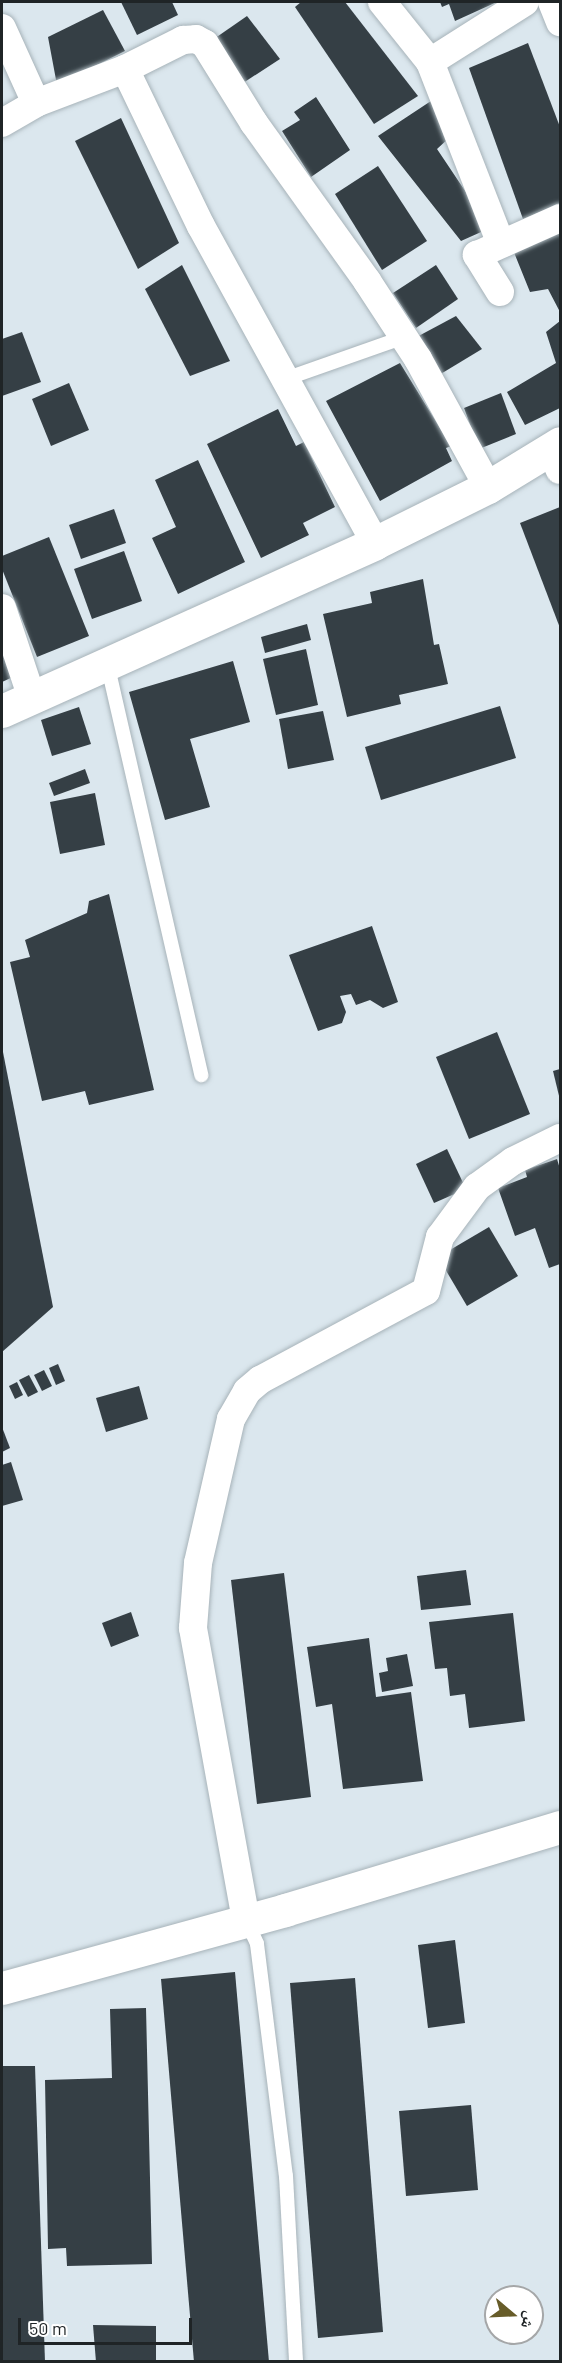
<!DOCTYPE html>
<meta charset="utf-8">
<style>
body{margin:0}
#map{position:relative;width:562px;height:2363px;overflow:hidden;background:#dbe7ee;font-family:Barlow,"Noto Naskh Arabic",sans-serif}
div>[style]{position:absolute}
.building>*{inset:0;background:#353f45}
.roads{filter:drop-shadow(0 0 2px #a7b3b9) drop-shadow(0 0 2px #a7b3b9)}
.lane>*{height:14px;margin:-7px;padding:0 7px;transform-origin:7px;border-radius:7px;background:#fff}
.street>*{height:28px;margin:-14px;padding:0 14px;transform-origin:14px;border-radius:14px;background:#fff}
.secondary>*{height:33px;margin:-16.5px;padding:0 16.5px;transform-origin:16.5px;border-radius:16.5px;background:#fff}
span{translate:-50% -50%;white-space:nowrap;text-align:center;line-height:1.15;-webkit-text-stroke:6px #fff;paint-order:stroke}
.frame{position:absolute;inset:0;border:3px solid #1f2426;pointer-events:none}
.north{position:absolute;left:484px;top:2285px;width:60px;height:60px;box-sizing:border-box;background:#fff;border:2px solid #a5a7a8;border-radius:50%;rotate:109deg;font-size:16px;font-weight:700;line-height:24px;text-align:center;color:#1f2426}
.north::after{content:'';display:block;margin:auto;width:21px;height:27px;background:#675c29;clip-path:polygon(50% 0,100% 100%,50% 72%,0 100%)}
.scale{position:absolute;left:18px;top:2318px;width:174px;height:27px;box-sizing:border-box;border:3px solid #1f2426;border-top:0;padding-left:8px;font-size:18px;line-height:21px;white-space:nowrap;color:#1f2426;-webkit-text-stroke:4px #fff;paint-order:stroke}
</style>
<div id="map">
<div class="building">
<div style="clip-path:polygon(121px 2px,172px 2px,178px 15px,137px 35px)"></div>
<div style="clip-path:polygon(301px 2px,345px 2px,418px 96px,374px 124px,295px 7px)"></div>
<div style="clip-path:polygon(440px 2px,497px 2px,455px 21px,449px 4px,442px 7px)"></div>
<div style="clip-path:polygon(103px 10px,125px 51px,57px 85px,48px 37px)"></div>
<div style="clip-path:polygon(247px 16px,280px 59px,240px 85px,211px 41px)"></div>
<div style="clip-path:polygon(528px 43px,560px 127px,560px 204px,523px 219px,469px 68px)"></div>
<div style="clip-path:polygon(316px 97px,350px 150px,311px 177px,282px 131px,300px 120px,294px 112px)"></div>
<div style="clip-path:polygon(434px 99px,450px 137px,437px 149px,490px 228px,461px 241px,378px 136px)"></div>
<div style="clip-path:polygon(121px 118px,179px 243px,138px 269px,75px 141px)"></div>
<div style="clip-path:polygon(378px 166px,427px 241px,382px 270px,335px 194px)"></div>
<div style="clip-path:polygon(560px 224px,560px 312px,548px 289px,530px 292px,511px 245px)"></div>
<div style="clip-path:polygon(182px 265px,230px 361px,190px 376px,145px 289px)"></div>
<div style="clip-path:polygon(436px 265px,458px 299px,416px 328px,393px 293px)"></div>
<div style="clip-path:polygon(456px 316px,482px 349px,439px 375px,413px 339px)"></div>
<div style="clip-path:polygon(560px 321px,560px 408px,525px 425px,507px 392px,556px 363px,546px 332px)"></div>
<div style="clip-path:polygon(22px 332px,41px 382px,2px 396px,2px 339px)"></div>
<div style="clip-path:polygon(400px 363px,451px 446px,446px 448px,452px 461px,380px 501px,326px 401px)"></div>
<div style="clip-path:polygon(69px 383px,89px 430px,51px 446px,32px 399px)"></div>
<div style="clip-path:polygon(501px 393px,516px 434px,479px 449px,464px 408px)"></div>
<div style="clip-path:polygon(278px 409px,296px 446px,304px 442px,335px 507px,303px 523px,309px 535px,261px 558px,207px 444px)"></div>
<div style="clip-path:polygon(198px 460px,245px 562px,178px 594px,152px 538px,176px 527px,155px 480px)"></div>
<div style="clip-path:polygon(560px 507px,560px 628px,520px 523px)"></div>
<div style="clip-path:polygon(114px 509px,126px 543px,81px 559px,69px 525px)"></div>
<div style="clip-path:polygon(49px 537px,89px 636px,37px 657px,2px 569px,2px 556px)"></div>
<div style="clip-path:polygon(124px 551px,142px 601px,92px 619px,74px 569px)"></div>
<div style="clip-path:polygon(423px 579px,434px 645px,439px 644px,448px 684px,399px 695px,401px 704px,347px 717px,323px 614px,372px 603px,370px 592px)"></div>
<div style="clip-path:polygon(307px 624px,311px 640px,265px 653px,261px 637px)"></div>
<div style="clip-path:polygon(2px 645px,15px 676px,2px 682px)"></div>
<div style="clip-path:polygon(306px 649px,318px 705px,276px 715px,263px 659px)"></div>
<div style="clip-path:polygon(233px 661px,250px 722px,190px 739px,210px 807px,165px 820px,129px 692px)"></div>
<div style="clip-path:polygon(500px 706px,516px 758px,381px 800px,365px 747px)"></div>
<div style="clip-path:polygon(79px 707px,91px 744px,52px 756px,41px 720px)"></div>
<div style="clip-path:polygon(323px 711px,334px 760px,288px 769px,279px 719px)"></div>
<div style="clip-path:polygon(85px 769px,90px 783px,54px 796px,49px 783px)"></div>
<div style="clip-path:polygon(95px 793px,105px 845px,60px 854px,50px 802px)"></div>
<div style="clip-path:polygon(109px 894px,154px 1090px,89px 1105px,85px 1091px,42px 1101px,10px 962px,30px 957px,25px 940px,87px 913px,89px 901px)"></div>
<div style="clip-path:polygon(372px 926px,398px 1002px,383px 1008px,370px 1000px,356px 1005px,351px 994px,340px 996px,346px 1012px,342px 1023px,318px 1031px,289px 955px)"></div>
<div style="clip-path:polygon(497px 1032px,530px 1114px,469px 1139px,436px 1057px)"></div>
<div style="clip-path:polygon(2px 1047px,53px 1307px,2px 1352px)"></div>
<div style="clip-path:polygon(560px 1069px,560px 1100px,553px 1071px)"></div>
<div style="clip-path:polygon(447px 1149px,466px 1189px,434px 1203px,416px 1164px)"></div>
<div style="clip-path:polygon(557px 1159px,560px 1169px,560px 1264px,549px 1268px,535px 1228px,515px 1236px,498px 1188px,527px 1177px,525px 1170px)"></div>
<div style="clip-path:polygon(489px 1227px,518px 1276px,467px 1306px,438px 1257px)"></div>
<div style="clip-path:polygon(58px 1364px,65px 1381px,56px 1385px,49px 1368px)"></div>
<div style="clip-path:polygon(44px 1370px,52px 1386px,42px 1391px,34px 1375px)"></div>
<div style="clip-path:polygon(29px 1375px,38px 1392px,28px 1397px,19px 1380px)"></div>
<div style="clip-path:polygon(17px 1382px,23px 1395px,15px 1399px,9px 1386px)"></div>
<div style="clip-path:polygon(139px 1386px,148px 1419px,106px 1432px,96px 1398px)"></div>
<div style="clip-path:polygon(2px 1427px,10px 1448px,2px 1452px)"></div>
<div style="clip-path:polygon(11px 1462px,23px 1500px,2px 1506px,2px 1465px)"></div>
<div style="clip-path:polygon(466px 1570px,471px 1605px,421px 1610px,417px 1576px)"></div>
<div style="clip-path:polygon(284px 1573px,311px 1797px,257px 1804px,231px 1580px)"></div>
<div style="clip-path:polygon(131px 1612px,139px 1636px,111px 1647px,102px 1623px)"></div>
<div style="clip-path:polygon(513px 1613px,525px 1721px,469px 1728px,465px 1694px,450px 1696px,447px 1668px,435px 1669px,429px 1622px)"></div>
<div style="clip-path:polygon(369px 1638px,376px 1697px,411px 1692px,423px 1781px,343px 1789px,332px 1704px,316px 1707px,307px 1647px)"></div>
<div style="clip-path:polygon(407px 1654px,413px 1686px,382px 1692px,379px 1673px,388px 1671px,386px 1658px)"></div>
<div style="clip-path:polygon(455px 1940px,465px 2023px,428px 2028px,418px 1945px)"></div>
<div style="clip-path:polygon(235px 1972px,269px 2362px,194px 2362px,161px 1979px)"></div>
<div style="clip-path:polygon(355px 1978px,383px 2332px,318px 2338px,290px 1983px)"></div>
<div style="clip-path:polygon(146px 2008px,152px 2264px,67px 2266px,66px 2248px,48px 2249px,45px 2080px,112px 2078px,110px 2009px)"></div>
<div style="clip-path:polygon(2px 2066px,35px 2066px,45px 2362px,2px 2362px)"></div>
<div style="clip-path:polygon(471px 2105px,478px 2190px,406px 2196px,399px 2111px)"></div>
<div style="clip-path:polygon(93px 2325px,156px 2326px,156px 2362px,96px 2362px)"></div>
</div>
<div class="roads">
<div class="lane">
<div style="left:285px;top:379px;width:126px;rotate:-19.4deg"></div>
<div style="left:107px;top:663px;width:423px;rotate:77.1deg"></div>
<div style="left:246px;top:1920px;width:26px;rotate:65deg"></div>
<div style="left:257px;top:1944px;width:234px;rotate:82.9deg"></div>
<div style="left:286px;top:2176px;width:186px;rotate:86.9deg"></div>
</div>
<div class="street">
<div style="left:382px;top:2px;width:77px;rotate:51.3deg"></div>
<div style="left:430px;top:62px;width:195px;rotate:68.7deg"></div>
<div style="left:552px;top:2px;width:22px;rotate:68deg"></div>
<div style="left:2px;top:28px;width:82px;rotate:65.6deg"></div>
<div style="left:430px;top:62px;width:112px;rotate:-32.3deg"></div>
<div style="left:125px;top:69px;width:65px;rotate:-26.6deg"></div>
<div style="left:183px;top:40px;width:13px;rotate:-4deg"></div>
<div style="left:196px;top:39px;width:10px;rotate:29deg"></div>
<div style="left:205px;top:44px;width:93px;rotate:58.2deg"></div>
<div style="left:254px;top:123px;width:194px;rotate:54.4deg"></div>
<div style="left:367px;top:281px;width:93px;rotate:56.8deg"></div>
<div style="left:418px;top:359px;width:146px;rotate:61.3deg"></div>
<div style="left:2px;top:123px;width:39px;rotate:-30deg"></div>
<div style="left:36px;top:103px;width:95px;rotate:-20.9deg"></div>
<div style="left:125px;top:69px;width:174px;rotate:64.2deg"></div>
<div style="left:201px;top:226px;width:362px;rotate:61.2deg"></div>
<div style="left:500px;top:292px;width:44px;rotate:-121.9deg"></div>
<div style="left:477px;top:255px;width:91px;rotate:-24deg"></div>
<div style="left:550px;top:449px;width:23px;rotate:65deg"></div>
<div style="left:2px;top:608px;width:92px;rotate:71.6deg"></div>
<div style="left:246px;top:1920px;width:297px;rotate:-100.3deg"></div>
<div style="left:193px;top:1628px;width:65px;rotate:-85.6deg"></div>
<div style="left:198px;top:1563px;width:148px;rotate:-77.1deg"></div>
<div style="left:231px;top:1419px;width:32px;rotate:-60deg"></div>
<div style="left:247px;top:1391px;width:17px;rotate:-40deg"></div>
<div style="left:260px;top:1380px;width:188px;rotate:-28.2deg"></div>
<div style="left:426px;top:1291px;width:56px;rotate:-75.5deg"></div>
<div style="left:440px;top:1237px;width:62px;rotate:-53.5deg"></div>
<div style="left:477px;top:1187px;width:44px;rotate:-35.8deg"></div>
<div style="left:513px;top:1161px;width:52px;rotate:-26.1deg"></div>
</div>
<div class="secondary">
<div style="left:2px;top:711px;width:409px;rotate:-24.2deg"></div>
<div style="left:375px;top:543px;width:126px;rotate:-26.4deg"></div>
<div style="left:488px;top:487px;width:84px;rotate:-31.4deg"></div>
<div style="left:2px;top:1988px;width:294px;rotate:-15.4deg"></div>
<div style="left:285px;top:1910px;width:287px;rotate:-16.8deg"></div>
</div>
</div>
<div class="frame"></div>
<div class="north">ش</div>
<div class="scale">50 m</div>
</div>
